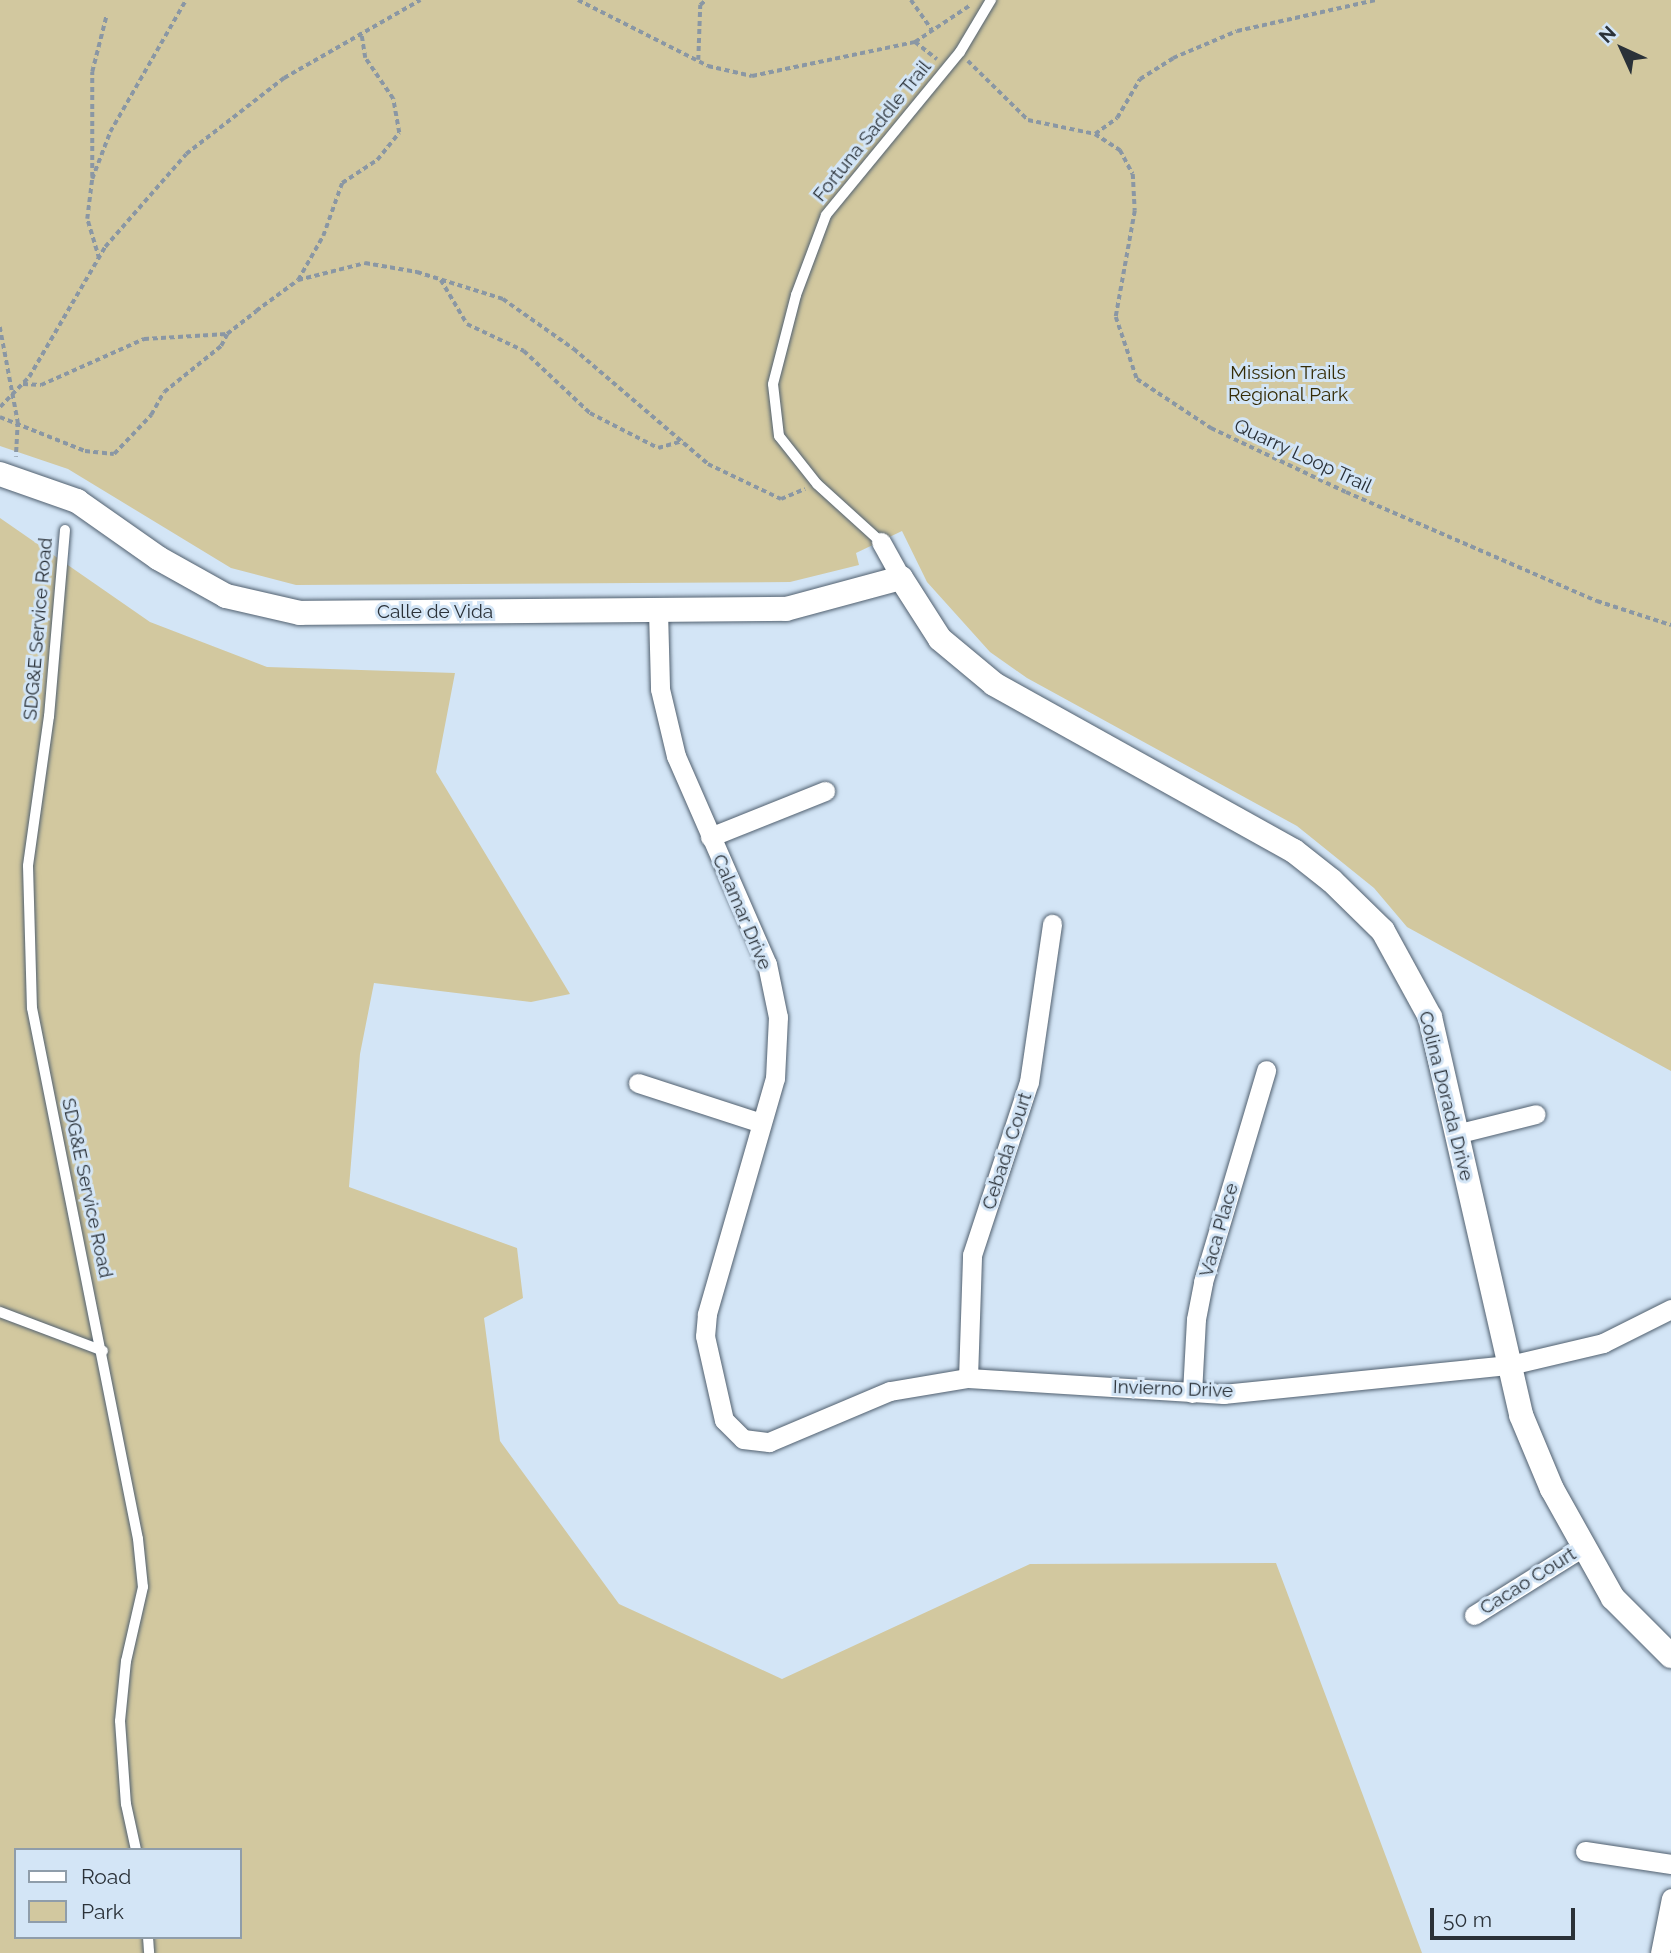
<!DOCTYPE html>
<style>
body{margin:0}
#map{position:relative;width:1671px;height:1953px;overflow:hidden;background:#d3e5f6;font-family:Raleway,sans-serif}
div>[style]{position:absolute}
.green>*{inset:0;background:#d2c89f}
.path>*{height:3.5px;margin-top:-1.75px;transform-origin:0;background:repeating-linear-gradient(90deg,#8a97a4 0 5px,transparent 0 8.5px)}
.roads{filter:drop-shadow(0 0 2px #51606f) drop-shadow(0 0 2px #51606f)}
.service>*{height:10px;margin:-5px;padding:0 5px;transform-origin:5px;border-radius:5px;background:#fff}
.minor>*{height:19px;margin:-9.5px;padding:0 9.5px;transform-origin:9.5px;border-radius:9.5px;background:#fff}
.tertiary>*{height:24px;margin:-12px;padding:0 12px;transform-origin:12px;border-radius:12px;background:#fff}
span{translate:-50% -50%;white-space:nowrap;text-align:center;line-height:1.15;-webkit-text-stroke:6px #d3e5f6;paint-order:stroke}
.street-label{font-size:19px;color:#2a3138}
.park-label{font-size:19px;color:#352c06}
.legend{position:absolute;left:14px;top:1848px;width:228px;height:91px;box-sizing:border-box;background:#d3e5f6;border:2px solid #8f9daa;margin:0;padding:9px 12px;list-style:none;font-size:21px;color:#2a3138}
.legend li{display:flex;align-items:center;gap:14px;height:35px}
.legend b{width:35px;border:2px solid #8f9daa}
.north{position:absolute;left:1587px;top:14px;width:70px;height:70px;-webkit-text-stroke:5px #d3e5f6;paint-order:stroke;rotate:315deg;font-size:19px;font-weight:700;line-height:28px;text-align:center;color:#2a3138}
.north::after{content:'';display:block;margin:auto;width:24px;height:32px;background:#2a3138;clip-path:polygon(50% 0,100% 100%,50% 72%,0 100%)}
.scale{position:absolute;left:1430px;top:1908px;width:145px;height:32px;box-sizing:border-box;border:4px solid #2a3138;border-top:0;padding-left:9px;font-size:21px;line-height:24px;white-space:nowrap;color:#2a3138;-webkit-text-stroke:5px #d3e5f6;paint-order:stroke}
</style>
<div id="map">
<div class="green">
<div style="clip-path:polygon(0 0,1671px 0,1671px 1071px,1407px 927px,1374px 888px,1297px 826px,1027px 678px,990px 652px,927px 582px,902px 531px,856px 553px,859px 565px,790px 582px,296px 585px,231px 568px,68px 469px,0 446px)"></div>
<div style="clip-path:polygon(evenodd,0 518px,150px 622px,267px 667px,455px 673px,436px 772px,570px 994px,531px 1002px,374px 983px,360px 1054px,349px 1187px,517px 1248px,523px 1298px,484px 1318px,500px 1441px,619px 1604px,782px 1679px,1030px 1564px,1276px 1563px,1422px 1953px,0 1953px,0 518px,16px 1850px,240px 1850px,240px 1937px,16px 1937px,16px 1850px)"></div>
</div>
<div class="path">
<div style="left:578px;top:0;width:146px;rotate:26.9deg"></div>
<div style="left:708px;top:66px;width:45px;rotate:12.8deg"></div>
<div style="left:752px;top:76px;width:167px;rotate:-11.8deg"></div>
<div style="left:915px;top:42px;width:28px;rotate:38deg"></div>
<div style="left:911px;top:0;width:37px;rotate:55deg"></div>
<div style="left:915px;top:42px;width:65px;rotate:-33.7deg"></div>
<div style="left:698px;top:60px;width:55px;rotate:-87.9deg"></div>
<div style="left:700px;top:5px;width:8px;rotate:-40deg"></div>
<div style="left:968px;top:61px;width:84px;rotate:44.5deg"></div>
<div style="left:1028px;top:120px;width:68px;rotate:11.8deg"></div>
<div style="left:1095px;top:134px;width:30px;rotate:33deg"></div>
<div style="left:1120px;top:150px;width:27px;rotate:62deg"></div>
<div style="left:1133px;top:174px;width:37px;rotate:87deg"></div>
<div style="left:1135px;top:211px;width:108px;rotate:100.2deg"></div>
<div style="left:1116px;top:317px;width:65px;rotate:71.3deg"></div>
<div style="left:1137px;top:379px;width:89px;rotate:33.5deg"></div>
<div style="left:1211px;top:428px;width:149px;rotate:25.4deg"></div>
<div style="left:1346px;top:492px;width:274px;rotate:23.5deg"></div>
<div style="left:1597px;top:601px;width:78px;rotate:18deg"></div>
<div style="left:1095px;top:134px;width:27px;rotate:-36deg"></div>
<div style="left:1117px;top:118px;width:45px;rotate:-59.5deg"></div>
<div style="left:1140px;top:79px;width:39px;rotate:-32deg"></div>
<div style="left:1173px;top:58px;width:69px;rotate:-22.9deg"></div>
<div style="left:1237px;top:31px;width:142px;rotate:-12.6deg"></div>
<div style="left:92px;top:177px;width:105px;rotate:-90deg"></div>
<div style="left:92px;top:72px;width:57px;rotate:-75.7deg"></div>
<div style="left:99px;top:259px;width:42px;rotate:-106.7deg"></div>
<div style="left:87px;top:219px;width:40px;rotate:-82.9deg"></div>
<div style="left:92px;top:179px;width:50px;rotate:-69deg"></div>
<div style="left:110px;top:132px;width:152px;rotate:-60.1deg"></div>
<div style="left:298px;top:280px;width:51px;rotate:-60.4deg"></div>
<div style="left:323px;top:236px;width:56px;rotate:-70.3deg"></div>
<div style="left:342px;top:183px;width:42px;rotate:-33.3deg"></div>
<div style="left:377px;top:160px;width:35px;rotate:-51deg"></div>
<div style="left:399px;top:133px;width:35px;rotate:-100deg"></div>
<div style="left:393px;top:99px;width:50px;rotate:-124.3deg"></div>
<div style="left:365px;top:58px;width:26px;rotate:-99deg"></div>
<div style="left:441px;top:280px;width:51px;rotate:59.4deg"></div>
<div style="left:467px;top:324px;width:63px;rotate:25.3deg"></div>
<div style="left:524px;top:351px;width:91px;rotate:43.2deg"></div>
<div style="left:590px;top:413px;width:76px;rotate:27.2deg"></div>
<div style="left:658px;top:448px;width:26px;rotate:-16deg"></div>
<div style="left:0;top:327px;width:97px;rotate:79.3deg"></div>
<div style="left:18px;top:422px;width:35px;rotate:93deg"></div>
<div style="left:23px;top:384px;width:18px;rotate:3deg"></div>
<div style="left:41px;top:385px;width:113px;rotate:-24.1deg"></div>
<div style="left:144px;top:339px;width:83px;rotate:-3.4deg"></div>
<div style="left:0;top:407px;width:42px;rotate:-46deg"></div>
<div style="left:29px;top:377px;width:151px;rotate:-59.7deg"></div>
<div style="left:105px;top:247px;width:123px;rotate:-48.9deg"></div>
<div style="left:186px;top:154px;width:124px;rotate:-37.8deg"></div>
<div style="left:284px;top:78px;width:157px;rotate:-29.8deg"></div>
<div style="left:0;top:417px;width:92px;rotate:21.8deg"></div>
<div style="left:85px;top:451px;width:29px;rotate:6deg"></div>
<div style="left:114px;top:454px;width:54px;rotate:-46.5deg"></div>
<div style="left:151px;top:415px;width:26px;rotate:-61deg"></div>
<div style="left:164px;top:392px;width:73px;rotate:-38.9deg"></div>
<div style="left:221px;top:346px;width:13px;rotate:-63deg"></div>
<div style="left:227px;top:334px;width:37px;rotate:-38deg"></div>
<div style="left:256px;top:311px;width:52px;rotate:-36.4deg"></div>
<div style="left:298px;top:280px;width:69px;rotate:-14.2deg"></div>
<div style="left:365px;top:263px;width:53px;rotate:9.8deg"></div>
<div style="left:417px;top:272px;width:90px;rotate:17.4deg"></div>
<div style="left:503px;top:299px;width:87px;rotate:35.2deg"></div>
<div style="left:574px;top:349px;width:177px;rotate:40.6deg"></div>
<div style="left:708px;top:464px;width:81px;rotate:25.6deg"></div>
<div style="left:781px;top:499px;width:26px;rotate:-23deg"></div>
</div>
<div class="roads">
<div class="service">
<div style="left:65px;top:530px;width:187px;rotate:94.9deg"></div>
<div style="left:49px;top:716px;width:151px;rotate:98deg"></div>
<div style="left:28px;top:866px;width:142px;rotate:88.4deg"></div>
<div style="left:32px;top:1008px;width:541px;rotate:78.71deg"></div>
<div style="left:138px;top:1539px;width:48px;rotate:84.1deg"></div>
<div style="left:143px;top:1587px;width:76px;rotate:102.9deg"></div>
<div style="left:126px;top:1661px;width:60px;rotate:95.7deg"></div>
<div style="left:120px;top:1721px;width:83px;rotate:85.9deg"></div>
<div style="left:126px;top:1804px;width:47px;rotate:77.7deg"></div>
<div style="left:881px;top:542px;width:86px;rotate:-137.8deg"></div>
<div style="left:817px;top:484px;width:61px;rotate:-128.4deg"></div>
<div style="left:779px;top:436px;width:52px;rotate:-96.6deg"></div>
<div style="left:773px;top:384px;width:92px;rotate:-75.5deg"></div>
<div style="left:796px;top:295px;width:85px;rotate:-69.4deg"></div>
<div style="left:826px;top:215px;width:211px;rotate:-50.6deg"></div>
<div style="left:960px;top:52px;width:61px;rotate:-59.2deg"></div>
<div style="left:0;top:1312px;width:110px;rotate:20.7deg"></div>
<div style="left:148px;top:1937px;width:16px;rotate:86deg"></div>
</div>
<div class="minor">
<div style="left:881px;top:542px;width:41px;rotate:60.9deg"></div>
<div style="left:658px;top:610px;width:79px;rotate:88.5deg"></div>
<div style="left:660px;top:689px;width:69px;rotate:76.6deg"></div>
<div style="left:676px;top:756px;width:227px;rotate:66.4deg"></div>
<div style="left:767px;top:964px;width:54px;rotate:78.3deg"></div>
<div style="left:778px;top:1017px;width:61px;rotate:92.8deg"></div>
<div style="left:775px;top:1078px;width:246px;rotate:106.1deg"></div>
<div style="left:707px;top:1314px;width:22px;rotate:95deg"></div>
<div style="left:705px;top:1336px;width:86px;rotate:77.3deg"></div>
<div style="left:724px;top:1420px;width:27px;rotate:45deg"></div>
<div style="left:743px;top:1439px;width:26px;rotate:7deg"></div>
<div style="left:769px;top:1442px;width:131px;rotate:-22.9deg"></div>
<div style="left:890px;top:1391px;width:79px;rotate:-9.5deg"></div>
<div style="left:968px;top:1378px;width:256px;rotate:3.6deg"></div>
<div style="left:1223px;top:1394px;width:288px;rotate:-5.8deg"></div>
<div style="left:1510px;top:1365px;width:96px;rotate:-13.3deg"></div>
<div style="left:1603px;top:1343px;width:76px;rotate:-26.6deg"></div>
<div style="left:710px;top:837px;width:124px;rotate:-21.8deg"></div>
<div style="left:638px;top:1083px;width:129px;rotate:18deg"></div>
<div style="left:1456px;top:1134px;width:82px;rotate:-14deg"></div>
<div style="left:968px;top:1378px;width:123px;rotate:-88.1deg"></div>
<div style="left:972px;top:1255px;width:182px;rotate:-71.8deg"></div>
<div style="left:1029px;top:1082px;width:160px;rotate:-81.7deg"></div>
<div style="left:1192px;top:1393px;width:74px;rotate:-86.9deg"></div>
<div style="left:1196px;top:1319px;width:38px;rotate:-79deg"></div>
<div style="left:1203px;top:1282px;width:221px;rotate:-73.4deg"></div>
<div style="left:1474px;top:1615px;width:128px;rotate:-32deg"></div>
<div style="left:1585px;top:1851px;width:87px;rotate:8.6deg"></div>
<div style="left:1660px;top:1953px;width:56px;rotate:-78.7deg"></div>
</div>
<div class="tertiary">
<div style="left:0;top:474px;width:82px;rotate:19.3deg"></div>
<div style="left:77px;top:501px;width:99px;rotate:35.1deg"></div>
<div style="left:158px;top:558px;width:78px;rotate:29.2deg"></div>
<div style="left:226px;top:596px;width:76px;rotate:12.9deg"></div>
<div style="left:300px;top:613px;width:486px;rotate:-0.5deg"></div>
<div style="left:786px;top:609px;width:119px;rotate:-15.1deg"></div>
<div style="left:901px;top:578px;width:72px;rotate:57.4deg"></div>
<div style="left:940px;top:639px;width:70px;rotate:39.8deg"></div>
<div style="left:994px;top:684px;width:343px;rotate:29.1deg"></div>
<div style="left:1294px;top:851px;width:48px;rotate:38.3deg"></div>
<div style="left:1332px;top:881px;width:71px;rotate:44.4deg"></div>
<div style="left:1383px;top:931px;width:98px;rotate:61.3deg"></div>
<div style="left:1430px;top:1017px;width:408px;rotate:77.1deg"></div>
<div style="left:1521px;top:1415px;width:80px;rotate:67.3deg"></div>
<div style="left:1552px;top:1489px;width:125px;rotate:60.8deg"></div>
<div style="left:1613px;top:1598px;width:82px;rotate:45deg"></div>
</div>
</div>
<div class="street-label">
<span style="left:872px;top:131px;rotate:-51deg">Fortuna Saddle Trail</span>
<span style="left:1303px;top:456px;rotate:25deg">Quarry Loop Trail</span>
<span style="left:435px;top:612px">Calle de Vida</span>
<span style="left:38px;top:629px;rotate:-85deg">SDG&amp;E Service Road</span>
<span style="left:742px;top:912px;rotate:67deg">Calamar Drive</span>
<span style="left:1446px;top:1096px;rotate:76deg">Colina Dorada Drive</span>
<span style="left:1007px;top:1151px;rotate:-72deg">Cebada Court</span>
<span style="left:87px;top:1188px;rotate:78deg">SDG&amp;E Service Road</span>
<span style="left:1219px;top:1230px;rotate:-74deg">Vaca Place</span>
<span style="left:1173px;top:1389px;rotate:2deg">Invierno Drive</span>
<span style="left:1528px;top:1581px;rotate:-32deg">Cacao Court</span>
</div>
<div class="park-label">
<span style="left:1288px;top:384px">Mission Trails<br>Regional Park</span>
</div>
<ul class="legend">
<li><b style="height:9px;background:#fff"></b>Road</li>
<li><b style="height:19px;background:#d2c89f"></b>Park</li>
</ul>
<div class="north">N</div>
<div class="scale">50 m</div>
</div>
